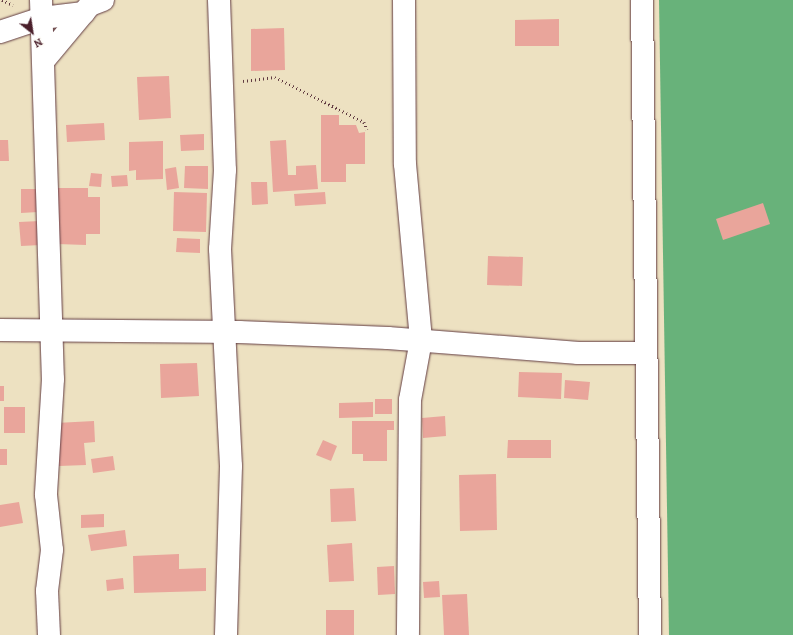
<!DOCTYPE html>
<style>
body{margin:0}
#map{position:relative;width:793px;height:635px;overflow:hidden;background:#ede1c1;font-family:Alegreya,serif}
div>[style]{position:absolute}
.forest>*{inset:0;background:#68b27a}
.building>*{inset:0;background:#e9a59b}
.path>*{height:2.5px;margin-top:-1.25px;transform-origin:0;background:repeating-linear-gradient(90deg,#623c42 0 1px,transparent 0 4px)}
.roads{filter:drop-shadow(0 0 1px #623c42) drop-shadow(0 0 1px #623c42)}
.minor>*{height:22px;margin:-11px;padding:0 11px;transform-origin:11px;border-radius:11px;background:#fff}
span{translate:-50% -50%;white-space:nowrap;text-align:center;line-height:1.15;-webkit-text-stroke:3px #fdfcf7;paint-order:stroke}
.north{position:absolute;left:12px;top:12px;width:40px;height:40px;-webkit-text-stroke:3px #fdfcf7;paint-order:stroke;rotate:150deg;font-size:11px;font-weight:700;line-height:16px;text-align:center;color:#4a1f2b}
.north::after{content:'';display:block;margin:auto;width:14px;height:18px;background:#4a1f2b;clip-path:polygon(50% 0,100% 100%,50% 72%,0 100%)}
</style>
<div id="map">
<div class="forest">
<div style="clip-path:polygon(659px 0,793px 0,793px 635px,669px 635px)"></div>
</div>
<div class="building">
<div style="clip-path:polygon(559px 19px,559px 46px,515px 46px,515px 20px)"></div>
<div style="clip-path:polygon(284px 28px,285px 70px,251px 71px,251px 29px)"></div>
<div style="clip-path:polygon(169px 76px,171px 118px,139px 120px,137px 77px)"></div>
<div style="clip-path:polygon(321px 115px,339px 115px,339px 125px,356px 125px,359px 133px,365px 132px,365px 164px,346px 164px,346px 182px,321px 182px)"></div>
<div style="clip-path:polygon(104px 123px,105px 140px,67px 142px,66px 125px)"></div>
<div style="clip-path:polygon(204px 134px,204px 150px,181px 151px,180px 135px)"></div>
<div style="clip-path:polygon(0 140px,8px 140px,9px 161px,0 161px)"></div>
<div style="clip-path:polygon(286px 140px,288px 175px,296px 175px,296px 166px,316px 165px,318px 189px,273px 192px,270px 141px)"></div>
<div style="clip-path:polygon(163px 141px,163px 179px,136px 180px,136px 170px,129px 171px,129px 142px)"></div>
<div style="clip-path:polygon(185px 166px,208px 166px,208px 189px,184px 188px)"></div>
<div style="clip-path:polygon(176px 167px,179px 188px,167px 190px,165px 169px)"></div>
<div style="clip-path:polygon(91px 173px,102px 174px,101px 187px,89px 186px)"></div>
<div style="clip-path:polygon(127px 175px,128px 186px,112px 187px,111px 176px)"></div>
<div style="clip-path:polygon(251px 182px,267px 182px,268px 204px,252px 205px)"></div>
<div style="clip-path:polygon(57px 188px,88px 188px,88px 197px,100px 197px,100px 234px,86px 234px,86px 245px,57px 244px)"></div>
<div style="clip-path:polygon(21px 189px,38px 189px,38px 212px,21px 213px)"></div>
<div style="clip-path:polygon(174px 192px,207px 193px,206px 232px,173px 231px)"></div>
<div style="clip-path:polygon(325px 192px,326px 204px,295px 206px,294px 194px)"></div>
<div style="clip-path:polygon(763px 203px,770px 224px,723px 240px,716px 219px)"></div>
<div style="clip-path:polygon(40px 221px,41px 245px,21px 246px,19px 222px)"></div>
<div style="clip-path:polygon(177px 238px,200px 239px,200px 253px,176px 252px)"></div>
<div style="clip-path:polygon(488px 256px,523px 257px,522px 286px,487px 285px)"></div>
<div style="clip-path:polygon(197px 363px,199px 396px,161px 398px,160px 364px)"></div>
<div style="clip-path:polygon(519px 372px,562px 373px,561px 399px,518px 397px)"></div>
<div style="clip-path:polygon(565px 380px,590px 382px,588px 400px,564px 398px)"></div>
<div style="clip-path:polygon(0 386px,4px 386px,4px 401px,0 401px)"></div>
<div style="clip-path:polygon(375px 399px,392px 399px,392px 414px,375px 414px)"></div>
<div style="clip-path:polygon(373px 402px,373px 417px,339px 418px,339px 403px)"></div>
<div style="clip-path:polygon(4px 407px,25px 407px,25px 433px,4px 433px)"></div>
<div style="clip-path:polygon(445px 416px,446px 436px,423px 438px,422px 418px)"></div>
<div style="clip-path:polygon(94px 421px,95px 442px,84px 443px,86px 465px,59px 466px,56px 423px)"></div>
<div style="clip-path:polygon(352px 421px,394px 421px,394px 430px,387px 430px,387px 461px,363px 461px,363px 454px,352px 454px)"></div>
<div style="clip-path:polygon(323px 440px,337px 446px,331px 461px,316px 455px)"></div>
<div style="clip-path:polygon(508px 440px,551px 440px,551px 458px,507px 458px)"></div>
<div style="clip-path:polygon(0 449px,7px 449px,7px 465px,0 465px)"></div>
<div style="clip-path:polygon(113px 456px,115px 470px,93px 473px,91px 459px)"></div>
<div style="clip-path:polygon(496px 474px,497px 530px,460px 531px,459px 475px)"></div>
<div style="clip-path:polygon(354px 488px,356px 521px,331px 522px,330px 489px)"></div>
<div style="clip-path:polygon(19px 502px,23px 523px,0 527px,0 505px)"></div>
<div style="clip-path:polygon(104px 514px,104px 527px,81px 528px,81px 515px)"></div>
<div style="clip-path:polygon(125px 530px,127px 546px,91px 551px,88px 535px)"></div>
<div style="clip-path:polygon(352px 543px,354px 581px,329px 582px,327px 545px)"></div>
<div style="clip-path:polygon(179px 554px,179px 569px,206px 568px,206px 591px,134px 593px,133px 556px)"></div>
<div style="clip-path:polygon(394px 566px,395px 594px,378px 595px,377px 567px)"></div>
<div style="clip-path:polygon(123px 578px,124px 589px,107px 591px,106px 580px)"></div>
<div style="clip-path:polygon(439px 581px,440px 597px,424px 598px,423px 582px)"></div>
<div style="clip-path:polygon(467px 594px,469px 635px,444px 635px,442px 595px)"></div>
<div style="clip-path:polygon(326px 610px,354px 610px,354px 635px,326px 635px)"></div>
</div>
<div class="path">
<div style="left:2px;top:0;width:12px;rotate:24deg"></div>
<div style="left:243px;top:81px;width:32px;rotate:-7deg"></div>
<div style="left:275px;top:77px;width:100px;rotate:26.8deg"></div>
<div style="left:364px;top:122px;width:8px;rotate:67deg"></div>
</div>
<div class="roads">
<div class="minor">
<div style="left:41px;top:0;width:379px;rotate:88.2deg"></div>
<div style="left:53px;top:379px;width:116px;rotate:93.5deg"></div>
<div style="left:46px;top:495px;width:55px;rotate:83.8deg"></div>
<div style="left:52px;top:550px;width:41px;rotate:97deg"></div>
<div style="left:47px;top:591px;width:44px;rotate:87.4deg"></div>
<div style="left:219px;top:0;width:170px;rotate:88deg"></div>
<div style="left:225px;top:170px;width:79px;rotate:93.6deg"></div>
<div style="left:220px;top:249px;width:217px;rotate:87.1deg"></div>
<div style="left:231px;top:466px;width:169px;rotate:91.7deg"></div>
<div style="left:404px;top:0;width:164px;rotate:89.7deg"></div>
<div style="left:405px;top:164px;width:177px;rotate:84.8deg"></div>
<div style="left:421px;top:340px;width:61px;rotate:100.4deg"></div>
<div style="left:410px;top:400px;width:235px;rotate:90.5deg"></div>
<div style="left:642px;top:0;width:635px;rotate:89.28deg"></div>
<div style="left:0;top:32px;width:44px;rotate:-18.4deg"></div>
<div style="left:42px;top:18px;width:42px;rotate:-6.8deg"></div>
<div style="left:45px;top:59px;width:70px;rotate:-50.2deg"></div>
<div style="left:90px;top:5px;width:14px;rotate:-21deg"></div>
<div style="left:0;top:330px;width:239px;rotate:0.5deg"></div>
<div style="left:239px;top:332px;width:149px;rotate:2.3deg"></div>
<div style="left:388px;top:338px;width:191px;rotate:4.5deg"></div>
<div style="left:578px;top:353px;width:68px"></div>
</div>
</div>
<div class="north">N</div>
</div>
